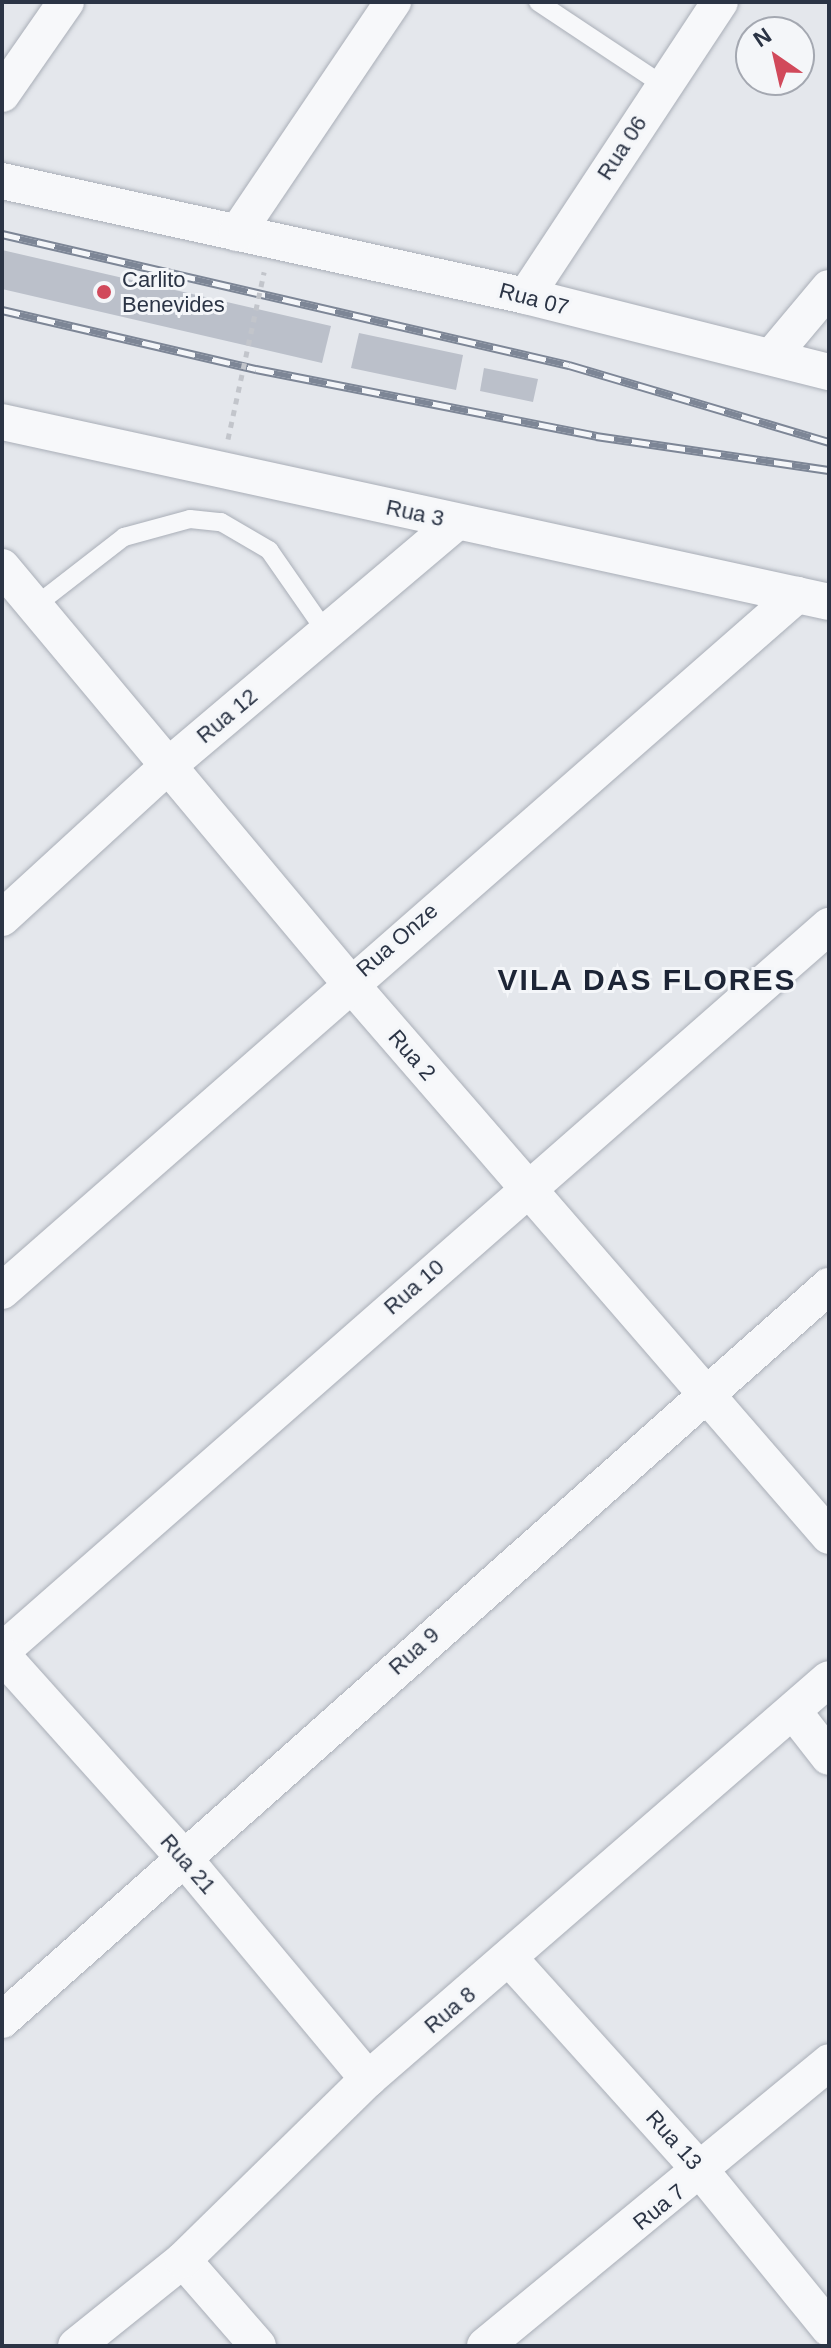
<!DOCTYPE html>
<style>
body{margin:0}
#map{position:relative;width:831px;height:2348px;overflow:hidden;background:#e4e7ec;font-family:Helvetica,sans-serif}
div>[style]{position:absolute}
.building>*{inset:0;background:#bbc0ca}
.roads{filter:drop-shadow(0 0 2px #a9aeb7) drop-shadow(0 0 2px #a9aeb7)}
.service>*{height:18px;margin:-9px;padding:0 9px;transform-origin:9px;border-radius:9px;background:#f7f8fa}
.minor>*{height:36px;margin:-18px;padding:0 18px;transform-origin:18px;border-radius:18px;background:#f7f8fa}
.rail>*{height:9px;margin-top:-4.5px;transform-origin:0;background:repeating-linear-gradient(90deg,#f4f6f9 0 18px,#7d8696 0 36px);box-sizing:border-box;border-block:2px solid #7d8696}
.path-bridge>*{height:5px;margin-top:-2.5px;transform-origin:0;background:repeating-linear-gradient(90deg,#c2c5cb 0 6px,transparent 0 12px)}
.dots>*{width:22px;height:22px;translate:-50% -50%;box-sizing:border-box;border:4px solid #f4f6f9;border-radius:50%}
span{translate:-50% -50%;white-space:nowrap;text-align:center;line-height:1.15;-webkit-text-stroke:6px #f4f6f9;paint-order:stroke}
.street-label{font-size:22px;color:#2b3445}
.poi-label{font-size:22px;color:#2b3445}
.left{translate:0 -50%;text-align:left}
.district-label{font-size:30px;color:#1d2536;font-weight:700;letter-spacing:2px}
.frame{position:absolute;inset:0;border:4px solid #2b3445;pointer-events:none}
.north{position:absolute;left:735px;top:16px;width:80px;height:80px;box-sizing:border-box;background:#f4f6f9;border:2px solid #a4a8b1;border-radius:50%;rotate:326deg;font-size:22px;font-weight:700;line-height:32px;text-align:center;color:#2b3445}
.north::after{content:'';display:block;margin:auto;width:28px;height:36px;background:#d1495b;clip-path:polygon(50% 0,100% 100%,50% 72%,0 100%)}
</style>
<div id="map">
<div class="building">
<div style="clip-path:polygon(2px 250px,331px 326px,322px 363px,2px 289px)"></div>
<div style="clip-path:polygon(359px 333px,463px 355px,456px 390px,351px 368px)"></div>
<div style="clip-path:polygon(484px 368px,538px 379px,533px 402px,480px 391px)"></div>
</div>
<div class="roads">
<div class="service">
<div style="left:538px;top:2px;width:150px;rotate:33.6deg"></div>
<div style="left:35px;top:606px;width:113px;rotate:-37.8deg"></div>
<div style="left:124px;top:537px;width:68px;rotate:-15.3deg"></div>
<div style="left:190px;top:519px;width:31px;rotate:6deg"></div>
<div style="left:221px;top:522px;width:56px;rotate:30.3deg"></div>
<div style="left:269px;top:550px;width:100px;rotate:55.2deg"></div>
</div>
<div class="minor">
<div style="left:2px;top:94px;width:112px;rotate:-55.2deg"></div>
<div style="left:2px;top:181px;width:536px;rotate:12.38deg"></div>
<div style="left:526px;top:296px;width:312px;rotate:14.1deg"></div>
<div style="left:237px;top:233px;width:279px;rotate:-56deg"></div>
<div style="left:526px;top:296px;width:352px;rotate:-56.6deg"></div>
<div style="left:772px;top:356px;width:89px;rotate:-50deg"></div>
<div style="left:2px;top:422px;width:846px;rotate:12.28deg"></div>
<div style="left:2px;top:567px;width:541px;rotate:50.1deg"></div>
<div style="left:349px;top:982px;width:733px;rotate:49.09deg"></div>
<div style="left:2px;top:918px;width:225px;rotate:-42.5deg"></div>
<div style="left:168px;top:766px;width:378px;rotate:-40.2deg"></div>
<div style="left:2px;top:1291px;width:1057px;rotate:-41.2deg"></div>
<div style="left:2px;top:1651px;width:1100px;rotate:-41.24deg"></div>
<div style="left:2px;top:1655px;width:271px;rotate:48.1deg"></div>
<div style="left:183px;top:1857px;width:289px;rotate:50.2deg"></div>
<div style="left:793px;top:1711px;width:58px;rotate:52deg"></div>
<div style="left:510px;top:1959px;width:287px;rotate:48deg"></div>
<div style="left:702px;top:2172px;width:201px;rotate:50.9deg"></div>
<div style="left:2px;top:2020px;width:1106px;rotate:-41.59deg"></div>
<div style="left:183px;top:2260px;width:114px;rotate:48.9deg"></div>
<div style="left:76px;top:2346px;width:137px;rotate:-38.8deg"></div>
<div style="left:183px;top:2260px;width:259px;rotate:-44.4deg"></div>
<div style="left:368px;top:2079px;width:610px;rotate:-40.95deg"></div>
<div style="left:485px;top:2346px;width:446px;rotate:-39.5deg"></div>
</div>
</div>
<div class="rail">
<div style="left:2px;top:234px;width:582px;rotate:13.01deg"></div>
<div style="left:569px;top:365px;width:271px;rotate:16.5deg"></div>
<div style="left:2px;top:310px;width:261px;rotate:13.1deg"></div>
<div style="left:256px;top:369px;width:347px;rotate:11.1deg"></div>
<div style="left:596px;top:436px;width:235px;rotate:8.3deg"></div>
</div>
<div class="path-bridge">
<div style="left:228px;top:439px;width:171px;rotate:-77.8deg"></div>
</div>
<div class="dots">
<div style="left:104px;top:292px;background:#d1495b"></div>
</div>
<div class="street-label">
<span style="left:622px;top:148px;rotate:-57deg">Rua 06</span>
<span style="left:534px;top:299px;rotate:15deg">Rua 07</span>
<span style="left:415px;top:513px;rotate:12deg">Rua 3</span>
<span style="left:227px;top:716px;rotate:-40deg">Rua 12</span>
<span style="left:397px;top:940px;rotate:-41deg">Rua Onze</span>
<span style="left:412px;top:1055px;rotate:49deg">Rua 2</span>
<span style="left:414px;top:1287px;rotate:-41deg">Rua 10</span>
<span style="left:414px;top:1651px;rotate:-42deg">Rua 9</span>
<span style="left:188px;top:1864px;rotate:49deg">Rua 21</span>
<span style="left:450px;top:2010px;rotate:-40deg">Rua 8</span>
<span style="left:674px;top:2140px;rotate:48deg">Rua 13</span>
<span style="left:659px;top:2207px;rotate:-39deg">Rua 7</span>
</div>
<div class="poi-label">
<span class="left" style="left:122px;top:292px">Carlito<br>Benevides</span>
</div>
<div class="district-label">
<span style="left:647px;top:980px">VILA DAS FLORES</span>
</div>
<div class="frame"></div>
<div class="north">N</div>
</div>
